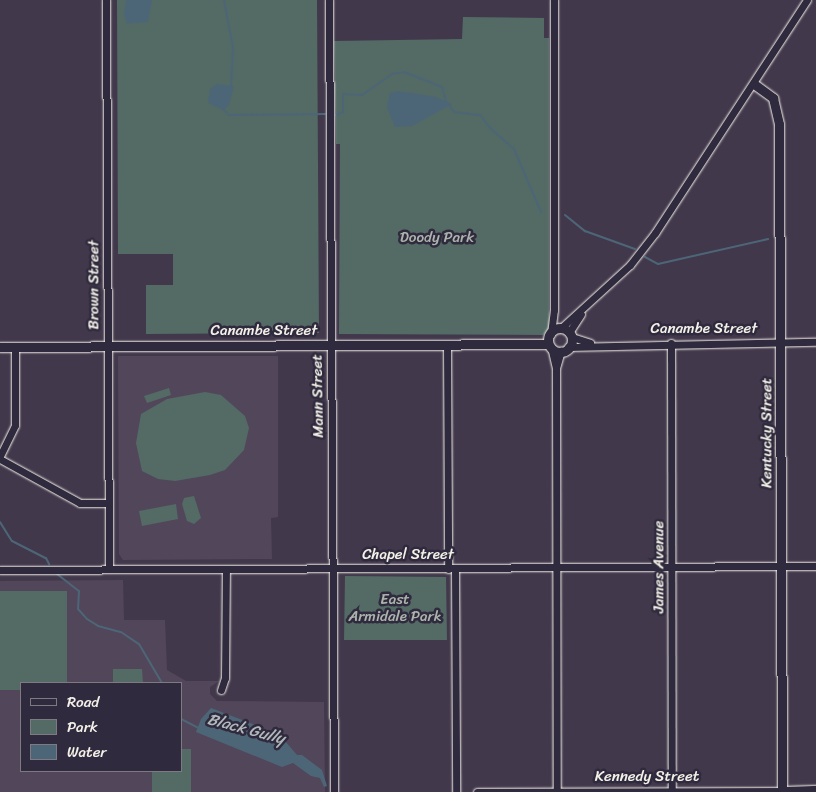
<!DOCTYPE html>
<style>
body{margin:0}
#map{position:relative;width:816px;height:792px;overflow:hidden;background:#42384c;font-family:Sriracha,sans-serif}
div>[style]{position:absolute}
.built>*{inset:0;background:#52465a}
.green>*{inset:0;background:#546a65}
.water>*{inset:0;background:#4d6677}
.stream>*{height:2px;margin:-1px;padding:0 1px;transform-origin:1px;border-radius:1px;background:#4d6677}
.roads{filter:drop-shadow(0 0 1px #f4f1e8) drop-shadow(0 0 1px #f4f1e8)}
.minor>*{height:7px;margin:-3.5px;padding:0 3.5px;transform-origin:3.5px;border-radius:3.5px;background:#2f2a3d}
.tertiary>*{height:9px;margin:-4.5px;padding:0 4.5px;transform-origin:4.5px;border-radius:4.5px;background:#2f2a3d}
.tertiary>.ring{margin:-4.5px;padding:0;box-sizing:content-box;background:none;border:9px solid #2f2a3d;border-radius:50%}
span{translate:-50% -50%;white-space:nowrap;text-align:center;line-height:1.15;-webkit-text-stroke:5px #2f2a3d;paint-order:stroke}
.park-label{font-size:15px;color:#acb4ad}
.street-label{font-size:15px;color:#f4f1e8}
.water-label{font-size:16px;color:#b1b9bb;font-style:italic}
.legend{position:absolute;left:20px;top:682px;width:162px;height:90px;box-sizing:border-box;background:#2f2a3d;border:1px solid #7e7a81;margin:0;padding:6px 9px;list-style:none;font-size:15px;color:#f4f1e8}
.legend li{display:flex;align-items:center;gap:10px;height:25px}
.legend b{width:25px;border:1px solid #7e7a81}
</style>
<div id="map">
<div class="built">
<div style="clip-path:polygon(118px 356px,278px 356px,278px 517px,271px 518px,272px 559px,123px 560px,119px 554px)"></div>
<div style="clip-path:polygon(evenodd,123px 580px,124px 620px,165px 620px,167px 670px,186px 681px,219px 681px,210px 687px,210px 694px,217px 701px,324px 702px,325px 792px,0 792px,0 581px,123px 580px,21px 683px,181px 683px,181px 771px,21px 771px,21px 683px)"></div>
</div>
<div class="green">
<div style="clip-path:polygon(117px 0,317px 0,319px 333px,146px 334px,146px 285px,173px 285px,173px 254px,118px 254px)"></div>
<div style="clip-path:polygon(463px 17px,544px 18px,544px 38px,549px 38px,549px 331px,543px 335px,339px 334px,340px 144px,336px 144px,334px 41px,462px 39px)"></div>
<div style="clip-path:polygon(169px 388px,171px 395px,147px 403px,144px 396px)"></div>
<div style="clip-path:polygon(205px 392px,221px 395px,245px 416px,249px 428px,244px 450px,225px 470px,210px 475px,175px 481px,158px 479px,142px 471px,136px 443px,141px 414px,167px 399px)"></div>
<div style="clip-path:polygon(194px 496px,201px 518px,194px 524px,187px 521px,182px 504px,184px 498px)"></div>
<div style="clip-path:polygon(176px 504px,178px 519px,142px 526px,139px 511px)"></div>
<div style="clip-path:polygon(345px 576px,446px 577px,447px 640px,344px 640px)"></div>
<div style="clip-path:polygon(0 591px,67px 591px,67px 683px,21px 683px,21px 690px,0 690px)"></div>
<div style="clip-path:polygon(113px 669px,142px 669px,143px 683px,113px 683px)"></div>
<div style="clip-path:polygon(181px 749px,191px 749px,191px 792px,152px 792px,152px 771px,181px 771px)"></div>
</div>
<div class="water">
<div style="clip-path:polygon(126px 0,152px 0,148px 22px,127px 24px,124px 14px)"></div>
<div style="clip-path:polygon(217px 84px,234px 86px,229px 105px,223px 110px,208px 103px,210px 89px)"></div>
<div style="clip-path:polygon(399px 91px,436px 97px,452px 104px,412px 126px,395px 127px,387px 107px,390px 93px)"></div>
<div style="clip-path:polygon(211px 708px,266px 729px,285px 741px,297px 755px,302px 755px,322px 770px,327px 786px,324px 787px,320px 778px,311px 776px,293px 763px,282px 767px,196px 732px,201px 719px)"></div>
</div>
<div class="stream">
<div style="left:224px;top:0;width:49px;rotate:79.4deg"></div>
<div style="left:233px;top:48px;width:38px;rotate:93deg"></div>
<div style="left:449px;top:105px;width:9px;rotate:54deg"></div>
<div style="left:454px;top:112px;width:26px;rotate:7deg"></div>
<div style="left:480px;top:115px;width:18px;rotate:52deg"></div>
<div style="left:491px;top:129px;width:30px;rotate:41deg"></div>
<div style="left:514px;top:149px;width:69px;rotate:66.8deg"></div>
<div style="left:223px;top:109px;width:8px;rotate:45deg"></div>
<div style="left:229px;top:115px;width:96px;rotate:-0.6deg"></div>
<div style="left:336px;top:115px;width:8px;rotate:-23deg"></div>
<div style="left:343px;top:112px;width:18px;rotate:-90deg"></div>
<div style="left:343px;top:94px;width:19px;rotate:3deg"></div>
<div style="left:362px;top:95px;width:37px;rotate:-35deg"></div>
<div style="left:392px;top:74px;width:12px;rotate:-9deg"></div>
<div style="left:404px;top:72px;width:41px;rotate:21.5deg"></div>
<div style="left:442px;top:87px;width:15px;rotate:74deg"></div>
<div style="left:565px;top:215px;width:26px;rotate:39deg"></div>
<div style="left:585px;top:231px;width:53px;rotate:19.8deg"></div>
<div style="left:645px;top:257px;width:15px;rotate:28deg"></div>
<div style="left:658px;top:264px;width:113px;rotate:-12.8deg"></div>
<div style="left:0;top:522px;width:22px;rotate:58deg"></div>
<div style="left:12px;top:541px;width:38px;rotate:27deg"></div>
<div style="left:46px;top:558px;width:7px;rotate:63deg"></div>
<div style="left:57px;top:574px;width:28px;rotate:38deg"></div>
<div style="left:79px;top:591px;width:18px;rotate:93deg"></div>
<div style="left:78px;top:609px;width:13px;rotate:48deg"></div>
<div style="left:87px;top:619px;width:13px;rotate:32deg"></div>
<div style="left:98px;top:626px;width:24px;rotate:15deg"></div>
<div style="left:121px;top:632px;width:22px;rotate:34deg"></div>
<div style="left:139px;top:644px;width:45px;rotate:59.5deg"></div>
<div style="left:181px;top:719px;width:20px;rotate:27deg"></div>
</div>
<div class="roads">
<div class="minor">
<div style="left:106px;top:0;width:569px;rotate:89.7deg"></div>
<div style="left:329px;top:0;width:792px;rotate:89.64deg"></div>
<div style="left:561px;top:328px;width:93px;rotate:-42.4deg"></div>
<div style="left:630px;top:265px;width:41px;rotate:-52deg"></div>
<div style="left:655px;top:233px;width:278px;rotate:-56.9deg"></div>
<div style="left:570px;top:331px;width:20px;rotate:-57deg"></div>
<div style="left:551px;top:334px;width:24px;rotate:-83deg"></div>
<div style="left:554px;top:310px;width:310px;rotate:-90deg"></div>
<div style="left:572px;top:337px;width:19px;rotate:18deg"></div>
<div style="left:671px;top:343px;width:447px;rotate:89.9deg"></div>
<div style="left:447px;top:345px;width:224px;rotate:89.7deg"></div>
<div style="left:568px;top:347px;width:248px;rotate:-1.2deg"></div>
<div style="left:552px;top:351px;width:17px;rotate:77deg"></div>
<div style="left:556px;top:368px;width:423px;rotate:89.9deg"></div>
<div style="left:556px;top:368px;width:18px;rotate:-74deg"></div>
<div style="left:0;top:456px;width:34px;rotate:-64deg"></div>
<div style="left:15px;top:425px;width:78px;rotate:-90deg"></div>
<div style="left:0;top:459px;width:91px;rotate:28.8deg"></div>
<div style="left:80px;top:503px;width:29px"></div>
<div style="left:455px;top:568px;width:224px;rotate:89.7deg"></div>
<div style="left:0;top:570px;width:816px;rotate:-0.28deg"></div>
<div style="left:221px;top:690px;width:13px;rotate:-72deg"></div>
<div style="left:225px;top:678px;width:109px;rotate:-89.5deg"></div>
<div style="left:477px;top:792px;width:305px;rotate:-0.2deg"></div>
</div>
<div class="tertiary">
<div style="left:754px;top:84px;width:24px;rotate:36deg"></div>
<div style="left:773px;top:98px;width:27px;rotate:77deg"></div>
<div style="left:779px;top:124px;width:668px;rotate:89.74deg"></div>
<div class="ring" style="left:548px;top:328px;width:15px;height:15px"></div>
<div style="left:0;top:347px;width:548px;rotate:-0.31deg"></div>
<div style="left:782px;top:791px;width:34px;rotate:-2deg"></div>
</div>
</div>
<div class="park-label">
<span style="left:437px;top:238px">Doody Park</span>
<span style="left:395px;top:608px">East<br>Armidale Park</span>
</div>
<div class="street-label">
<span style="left:94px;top:285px;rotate:-90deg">Brown Street</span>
<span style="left:704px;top:329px">Canambe Street</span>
<span style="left:264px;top:331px">Canambe Street</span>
<span style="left:318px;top:396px;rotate:-91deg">Mann Street</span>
<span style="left:767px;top:433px;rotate:-90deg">Kentucky Street</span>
<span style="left:408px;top:555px">Chapel Street</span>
<span style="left:659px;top:567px;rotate:-90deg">James Avenue</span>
<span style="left:647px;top:777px">Kennedy Street</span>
</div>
<div class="water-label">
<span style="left:246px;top:729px;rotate:15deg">Black Gully</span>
</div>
<ul class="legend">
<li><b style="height:6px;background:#2f2a3d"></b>Road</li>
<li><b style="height:14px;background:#546a65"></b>Park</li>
<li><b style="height:14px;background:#4d6677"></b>Water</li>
</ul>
</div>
